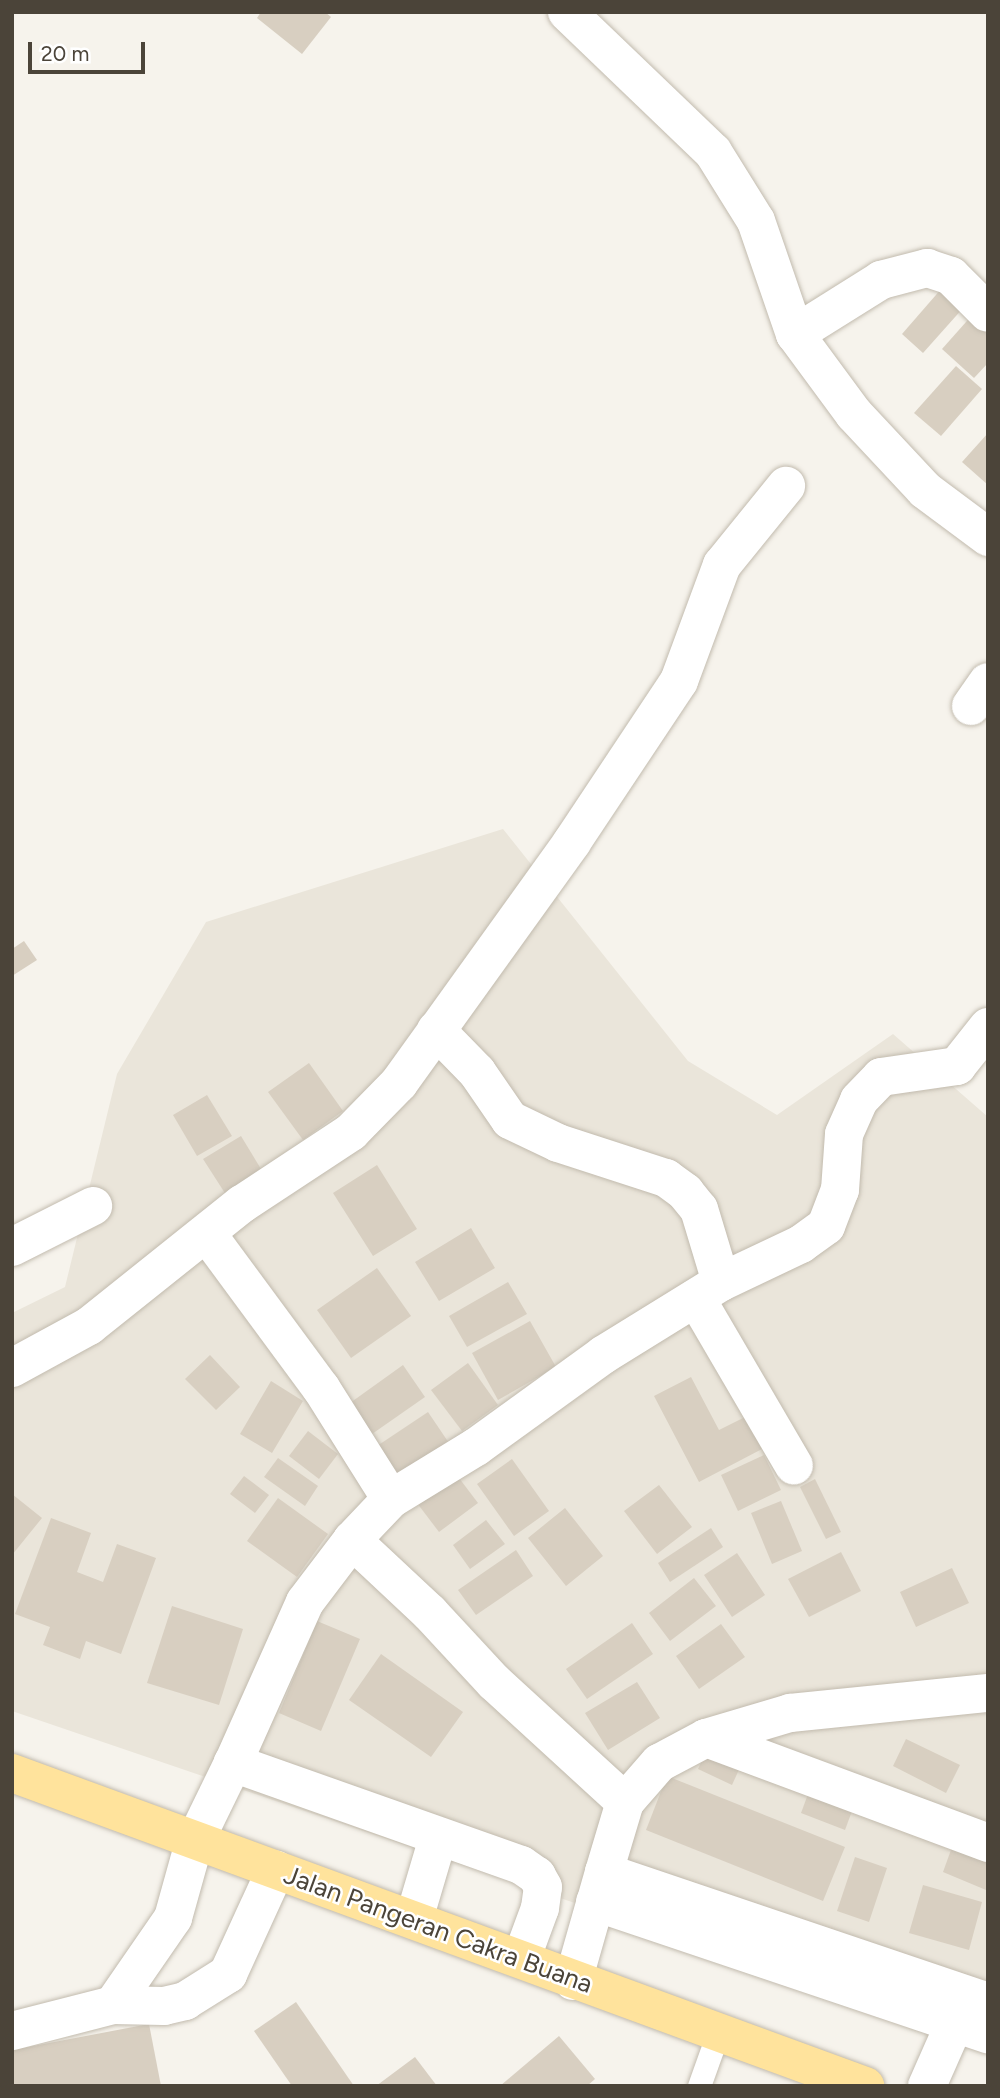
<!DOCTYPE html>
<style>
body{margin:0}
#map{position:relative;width:1000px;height:2098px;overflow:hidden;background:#f6f3ec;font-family:Figtree,sans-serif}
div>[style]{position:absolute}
.residential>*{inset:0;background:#eae5da}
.building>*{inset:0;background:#d8cfc1}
.roads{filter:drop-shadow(0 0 2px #c2bbae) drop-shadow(0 0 2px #c2bbae)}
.lane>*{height:23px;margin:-11.5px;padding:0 11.5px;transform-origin:11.5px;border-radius:11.5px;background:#fff}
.street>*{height:38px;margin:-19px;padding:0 19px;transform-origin:19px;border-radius:19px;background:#fff}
.primary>*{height:38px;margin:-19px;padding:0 19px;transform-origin:19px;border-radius:19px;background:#ffe39c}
span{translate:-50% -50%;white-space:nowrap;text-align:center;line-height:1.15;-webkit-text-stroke:5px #fff;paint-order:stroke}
.street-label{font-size:26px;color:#4b4439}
.frame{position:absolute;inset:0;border:14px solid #4b4439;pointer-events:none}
.scale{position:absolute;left:28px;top:42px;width:117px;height:32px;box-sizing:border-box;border:4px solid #4b4439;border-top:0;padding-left:9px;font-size:21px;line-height:24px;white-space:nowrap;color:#4b4439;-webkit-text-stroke:5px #fff;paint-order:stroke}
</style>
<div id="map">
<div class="residential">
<div style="clip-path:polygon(503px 829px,688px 1061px,777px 1115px,893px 1034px,988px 1117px,988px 2044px,12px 1711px,12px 1313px,65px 1287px,117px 1074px,206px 922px)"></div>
</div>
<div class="building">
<div style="clip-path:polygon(261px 12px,325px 12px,331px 17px,302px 54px,257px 18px)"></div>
<div style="clip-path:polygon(942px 288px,964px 307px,923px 353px,902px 334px)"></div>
<div style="clip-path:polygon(974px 313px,988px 325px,988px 363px,974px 378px,942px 349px)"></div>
<div style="clip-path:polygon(956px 366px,982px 389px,941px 436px,914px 413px)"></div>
<div style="clip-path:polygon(988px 433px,988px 485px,962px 462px)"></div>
<div style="clip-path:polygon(24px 941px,37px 960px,12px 976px,12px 949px)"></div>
<div style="clip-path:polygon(309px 1063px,343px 1111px,303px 1140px,268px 1092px)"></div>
<div style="clip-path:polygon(207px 1095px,232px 1136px,197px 1156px,173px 1115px)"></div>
<div style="clip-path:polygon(241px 1136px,267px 1179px,230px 1201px,203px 1159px)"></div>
<div style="clip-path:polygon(377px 1165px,417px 1229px,373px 1256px,333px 1193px)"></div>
<div style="clip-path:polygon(471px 1228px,495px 1268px,439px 1301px,415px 1262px)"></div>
<div style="clip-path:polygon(377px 1268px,411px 1316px,351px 1358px,317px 1310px)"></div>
<div style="clip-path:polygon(508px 1282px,527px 1314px,467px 1347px,449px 1316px)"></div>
<div style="clip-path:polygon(530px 1321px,556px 1367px,498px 1400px,472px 1353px)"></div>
<div style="clip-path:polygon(210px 1355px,240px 1387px,216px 1410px,185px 1379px)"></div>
<div style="clip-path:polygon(468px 1363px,498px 1405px,462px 1431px,431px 1390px)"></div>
<div style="clip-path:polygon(403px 1365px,425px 1397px,372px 1434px,350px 1403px)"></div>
<div style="clip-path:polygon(691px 1377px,719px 1430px,745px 1417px,762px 1449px,699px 1482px,654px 1396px)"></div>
<div style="clip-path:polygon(271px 1381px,303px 1401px,272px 1453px,240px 1434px)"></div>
<div style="clip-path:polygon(428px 1412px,451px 1446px,394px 1484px,371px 1450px)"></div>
<div style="clip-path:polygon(308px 1431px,338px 1454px,319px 1479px,289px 1456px)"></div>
<div style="clip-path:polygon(764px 1455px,781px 1490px,738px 1511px,721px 1475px)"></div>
<div style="clip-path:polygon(278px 1458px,318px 1486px,305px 1506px,264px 1477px)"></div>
<div style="clip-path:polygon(512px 1459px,549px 1511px,514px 1536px,477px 1484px)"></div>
<div style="clip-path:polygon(456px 1474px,478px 1503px,439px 1532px,417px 1503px)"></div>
<div style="clip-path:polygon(244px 1476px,269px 1495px,255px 1513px,230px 1494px)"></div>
<div style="clip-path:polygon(815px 1479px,841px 1532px,826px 1539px,800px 1487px)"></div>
<div style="clip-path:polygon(659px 1485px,692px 1527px,657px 1554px,624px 1511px)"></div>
<div style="clip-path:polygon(12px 1494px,42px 1518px,12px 1555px)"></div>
<div style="clip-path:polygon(278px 1498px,328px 1534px,297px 1577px,247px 1541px)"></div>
<div style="clip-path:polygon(781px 1501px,802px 1551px,772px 1564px,751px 1513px)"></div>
<div style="clip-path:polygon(565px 1508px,603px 1556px,566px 1586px,528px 1538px)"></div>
<div style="clip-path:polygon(51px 1518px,91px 1533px,77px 1572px,103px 1582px,117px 1544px,156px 1558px,121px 1654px,86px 1641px,80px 1659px,43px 1645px,50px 1627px,15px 1614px)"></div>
<div style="clip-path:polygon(486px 1520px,505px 1544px,470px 1569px,453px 1545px)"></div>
<div style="clip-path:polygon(711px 1528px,723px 1547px,670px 1582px,658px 1563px)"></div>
<div style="clip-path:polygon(516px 1550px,533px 1576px,476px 1615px,458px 1590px)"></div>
<div style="clip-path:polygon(841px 1552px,861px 1591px,809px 1617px,788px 1579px)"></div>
<div style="clip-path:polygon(737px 1553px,765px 1595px,732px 1617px,704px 1575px)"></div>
<div style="clip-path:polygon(952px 1568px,969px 1603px,916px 1627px,900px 1592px)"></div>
<div style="clip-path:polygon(694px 1578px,716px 1606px,670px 1641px,649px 1613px)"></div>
<div style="clip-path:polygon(172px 1606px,243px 1629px,219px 1705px,147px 1683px)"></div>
<div style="clip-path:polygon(317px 1621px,360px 1639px,321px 1731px,279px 1713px)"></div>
<div style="clip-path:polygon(632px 1623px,653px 1654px,587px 1699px,566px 1669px)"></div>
<div style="clip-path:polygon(721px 1624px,745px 1657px,699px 1689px,676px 1656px)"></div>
<div style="clip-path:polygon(381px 1654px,463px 1712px,431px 1757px,349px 1700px)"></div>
<div style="clip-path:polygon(637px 1682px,660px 1718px,608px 1750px,585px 1713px)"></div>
<div style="clip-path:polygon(906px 1739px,960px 1765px,946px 1793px,893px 1766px)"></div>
<div style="clip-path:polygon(708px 1747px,742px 1763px,732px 1785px,698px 1769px)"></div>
<div style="clip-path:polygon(667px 1776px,845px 1847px,823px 1901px,646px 1830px)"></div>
<div style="clip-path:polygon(811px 1786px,855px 1803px,845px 1830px,801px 1813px)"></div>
<div style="clip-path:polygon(956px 1836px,988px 1849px,986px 1890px,943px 1872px)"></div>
<div style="clip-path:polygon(855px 1857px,887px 1868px,869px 1922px,837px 1911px)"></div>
<div style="clip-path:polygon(923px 1885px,982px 1902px,969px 1950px,909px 1933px)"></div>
<div style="clip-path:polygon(296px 2002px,354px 2086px,292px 2086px,254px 2031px)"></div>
<div style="clip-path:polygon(149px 2024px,161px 2086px,12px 2086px,12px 2050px)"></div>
<div style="clip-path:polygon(559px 2036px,595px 2079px,587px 2086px,500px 2086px)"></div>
<div style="clip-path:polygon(415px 2057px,437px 2086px,376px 2086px)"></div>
</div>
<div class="roads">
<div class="lane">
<div style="left:699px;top:2086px;width:56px;rotate:-70.3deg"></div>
</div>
<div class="street">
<div style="left:567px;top:12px;width:202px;rotate:43.8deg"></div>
<div style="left:713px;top:152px;width:81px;rotate:58.1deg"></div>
<div style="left:756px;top:221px;width:120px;rotate:71deg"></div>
<div style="left:795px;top:334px;width:99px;rotate:53.6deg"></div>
<div style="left:854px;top:414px;width:104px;rotate:46.9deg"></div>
<div style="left:925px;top:490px;width:79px;rotate:36.7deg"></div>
<div style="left:795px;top:334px;width:102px;rotate:-32.1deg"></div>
<div style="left:881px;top:280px;width:48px;rotate:-14.6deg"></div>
<div style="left:927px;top:268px;width:25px;rotate:18deg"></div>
<div style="left:951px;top:276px;width:52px;rotate:45deg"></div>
<div style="left:971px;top:706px;width:29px;rotate:-55deg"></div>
<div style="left:436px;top:1030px;width:59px;rotate:45.7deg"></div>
<div style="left:477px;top:1072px;width:58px;rotate:55.5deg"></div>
<div style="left:510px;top:1120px;width:53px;rotate:25.6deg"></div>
<div style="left:558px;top:1143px;width:114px;rotate:18deg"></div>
<div style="left:666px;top:1178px;width:24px;rotate:36deg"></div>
<div style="left:685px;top:1192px;width:22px;rotate:51deg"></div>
<div style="left:699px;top:1209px;width:76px;rotate:73.2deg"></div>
<div style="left:208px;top:1235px;width:190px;rotate:53.6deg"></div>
<div style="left:321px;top:1388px;width:131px;rotate:57.8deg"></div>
<div style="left:12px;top:1247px;width:91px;rotate:-26.8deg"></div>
<div style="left:696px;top:1298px;width:194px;rotate:59.7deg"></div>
<div style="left:12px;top:1368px;width:88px;rotate:-28.6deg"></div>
<div style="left:89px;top:1326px;width:196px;rotate:-38.6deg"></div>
<div style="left:242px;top:1204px;width:131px;rotate:-33.4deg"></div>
<div style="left:351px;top:1132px;width:69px;rotate:-45.6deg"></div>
<div style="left:399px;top:1083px;width:297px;rotate:-54.3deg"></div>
<div style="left:572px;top:842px;width:193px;rotate:-56.4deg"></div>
<div style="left:679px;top:681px;width:124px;rotate:-69.7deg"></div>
<div style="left:722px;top:565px;width:102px;rotate:-51deg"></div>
<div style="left:352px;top:1540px;width:107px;rotate:43.1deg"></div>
<div style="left:430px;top:1613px;width:94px;rotate:47.2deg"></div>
<div style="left:494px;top:1682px;width:178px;rotate:42.5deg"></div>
<div style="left:706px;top:1738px;width:301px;rotate:20.4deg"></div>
<div style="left:604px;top:1872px;width:73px;rotate:-73.3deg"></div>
<div style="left:625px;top:1802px;width:52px;rotate:-48.9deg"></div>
<div style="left:659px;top:1763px;width:53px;rotate:-28deg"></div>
<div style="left:706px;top:1738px;width:88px;rotate:-16.6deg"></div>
<div style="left:790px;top:1713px;width:199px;rotate:-5.8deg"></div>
<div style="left:595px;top:1902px;width:415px;rotate:18.6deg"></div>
<div style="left:414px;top:1919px;width:84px;rotate:-73.5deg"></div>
<div style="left:522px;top:1957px;width:52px;rotate:-69.8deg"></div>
<div style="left:540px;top:1908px;width:21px;rotate:-82deg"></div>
<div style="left:543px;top:1887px;width:13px;rotate:-119deg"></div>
<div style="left:537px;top:1876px;width:19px;rotate:-145deg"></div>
<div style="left:521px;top:1865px;width:306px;rotate:-160.5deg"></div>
<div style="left:233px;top:1763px;width:176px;rotate:-65.9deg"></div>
<div style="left:305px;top:1602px;width:78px;rotate:-52.8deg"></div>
<div style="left:352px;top:1540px;width:57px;rotate:-46.4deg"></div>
<div style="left:391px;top:1499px;width:100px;rotate:-31.5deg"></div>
<div style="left:476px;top:1447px;width:157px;rotate:-35.9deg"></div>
<div style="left:603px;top:1355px;width:139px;rotate:-31.7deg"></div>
<div style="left:721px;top:1282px;width:89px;rotate:-25.4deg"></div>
<div style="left:801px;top:1244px;width:31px;rotate:-36deg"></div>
<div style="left:826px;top:1226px;width:39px;rotate:-69deg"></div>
<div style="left:840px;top:1190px;width:56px;rotate:-85.9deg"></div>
<div style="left:844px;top:1134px;width:37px;rotate:-66deg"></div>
<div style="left:859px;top:1100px;width:32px;rotate:-46deg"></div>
<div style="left:881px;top:1077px;width:77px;rotate:-8.2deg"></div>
<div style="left:957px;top:1066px;width:50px;rotate:-51.5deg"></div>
<div style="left:573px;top:1981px;width:113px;rotate:-74.1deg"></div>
<div style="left:604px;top:1872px;width:405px;rotate:18.7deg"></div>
<div style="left:113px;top:2005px;width:106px;rotate:-55.4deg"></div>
<div style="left:173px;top:1918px;width:78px;rotate:-74.4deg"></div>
<div style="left:194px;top:1843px;width:89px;rotate:-64deg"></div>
<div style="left:12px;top:2031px;width:104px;rotate:-14.4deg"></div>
<div style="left:113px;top:2005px;width:51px;rotate:1.1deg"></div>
<div style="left:164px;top:2006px;width:22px;rotate:-13deg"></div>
<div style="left:185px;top:2001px;width:51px;rotate:-32.1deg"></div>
<div style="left:228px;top:1974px;width:115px;rotate:-65.4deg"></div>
<div style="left:927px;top:2086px;width:94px;rotate:-66.2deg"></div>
</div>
<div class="primary">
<div style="left:12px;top:1773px;width:909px;rotate:20.15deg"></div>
</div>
</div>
<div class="street-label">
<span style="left:438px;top:1930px;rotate:20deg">Jalan Pangeran Cakra Buana</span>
</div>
<div class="frame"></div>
<div class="scale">20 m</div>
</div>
